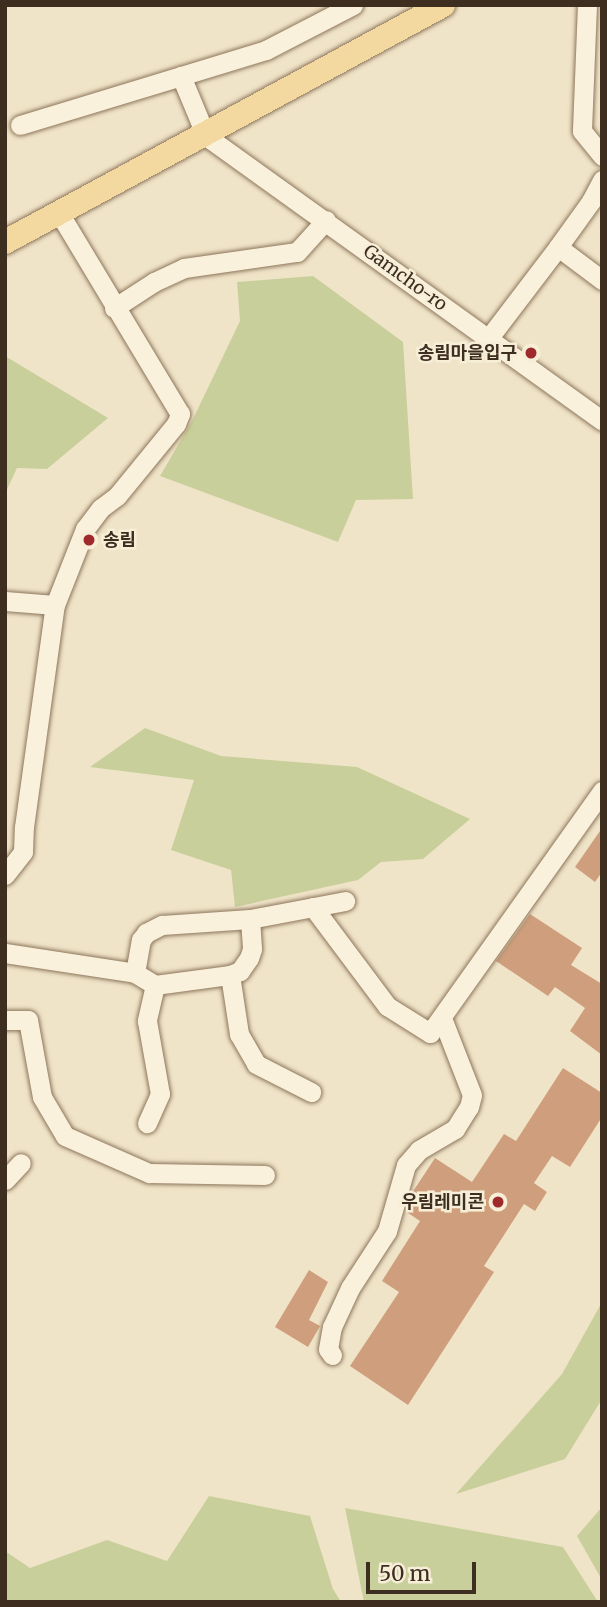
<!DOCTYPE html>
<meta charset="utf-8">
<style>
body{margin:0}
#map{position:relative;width:607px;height:1607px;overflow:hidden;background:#f0e4c8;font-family:Merriweather,"Noto Sans KR",serif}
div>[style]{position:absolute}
.green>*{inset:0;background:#c9cf9b}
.building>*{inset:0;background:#cf9f7d}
.roads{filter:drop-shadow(0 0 2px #8d765c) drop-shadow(0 0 2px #8d765c)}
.minor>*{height:19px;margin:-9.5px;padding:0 9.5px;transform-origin:9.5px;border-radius:9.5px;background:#faf1dc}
.major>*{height:24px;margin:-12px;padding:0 12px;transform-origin:12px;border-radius:12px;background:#f3d9a0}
.dots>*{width:19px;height:19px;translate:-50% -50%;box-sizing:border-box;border:4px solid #f7eed8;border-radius:50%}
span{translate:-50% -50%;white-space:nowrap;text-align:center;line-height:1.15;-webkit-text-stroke:5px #f7eed8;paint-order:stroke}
.street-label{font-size:18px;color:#3d2e20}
.poi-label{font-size:18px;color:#3d2e20;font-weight:700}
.right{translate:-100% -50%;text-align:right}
.left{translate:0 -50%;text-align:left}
.frame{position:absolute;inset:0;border:7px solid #3d2e20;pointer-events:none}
.scale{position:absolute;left:366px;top:1562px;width:110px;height:32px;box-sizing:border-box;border:4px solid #3d2e20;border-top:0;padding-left:9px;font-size:21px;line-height:24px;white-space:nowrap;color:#3d2e20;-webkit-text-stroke:5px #f7eed8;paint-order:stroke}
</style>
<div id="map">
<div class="green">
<div style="clip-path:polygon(313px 276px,403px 342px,413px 499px,356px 500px,338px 542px,160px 476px,192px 421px,240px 321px,237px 282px)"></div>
<div style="clip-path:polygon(5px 356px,108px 418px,47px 469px,17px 468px,5px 494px)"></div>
<div style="clip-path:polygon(145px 728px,221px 756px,357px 767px,470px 819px,423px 859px,381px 862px,358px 880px,235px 907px,231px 870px,171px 850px,194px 780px,90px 767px)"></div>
<div style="clip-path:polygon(602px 1302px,602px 1399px,565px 1459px,456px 1494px,562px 1374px)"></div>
<div style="clip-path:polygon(209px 1496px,310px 1516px,333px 1589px,341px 1602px,5px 1602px,5px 1551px,30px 1568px,107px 1540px,167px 1561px)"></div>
<div style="clip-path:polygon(602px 1507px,602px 1580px,577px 1536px)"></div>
<div style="clip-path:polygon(345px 1508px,563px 1547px,598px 1602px,364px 1602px)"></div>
</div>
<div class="building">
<div style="clip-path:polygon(602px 828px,602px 872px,595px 882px,575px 867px)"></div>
<div style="clip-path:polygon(530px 914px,582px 948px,571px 965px,602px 984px,602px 1055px,570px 1031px,585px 1008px,555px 987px,548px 996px,496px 961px)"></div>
<div style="clip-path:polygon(563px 1068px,602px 1093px,602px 1117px,570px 1167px,552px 1156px,534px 1183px,547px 1192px,535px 1211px,524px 1204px,484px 1266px,494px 1272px,408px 1405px,350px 1366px,399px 1292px,382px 1281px,420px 1221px,405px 1211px,410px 1196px,435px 1158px,472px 1182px,504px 1134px,516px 1141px)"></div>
<div style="clip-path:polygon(309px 1270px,328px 1282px,309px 1320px,320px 1326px,308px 1347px,275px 1327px)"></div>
</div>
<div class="roads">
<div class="minor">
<div style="left:353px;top:5px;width:98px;rotate:152.7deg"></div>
<div style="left:266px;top:50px;width:89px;rotate:163deg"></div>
<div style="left:181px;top:76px;width:65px;rotate:67.4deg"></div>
<div style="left:206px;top:136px;width:488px;rotate:35.7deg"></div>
<div style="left:587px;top:5px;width:126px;rotate:92.3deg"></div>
<div style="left:582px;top:131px;width:32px;rotate:51deg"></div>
<div style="left:20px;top:125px;width:168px;rotate:-16.9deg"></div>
<div style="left:558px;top:247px;width:57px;rotate:-54.3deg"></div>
<div style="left:591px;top:201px;width:24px;rotate:-62deg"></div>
<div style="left:114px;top:308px;width:48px;rotate:-33deg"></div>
<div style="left:154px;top:282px;width:33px;rotate:-25deg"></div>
<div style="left:184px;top:268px;width:114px;rotate:-8.1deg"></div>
<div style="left:297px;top:252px;width:43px;rotate:-47.8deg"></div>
<div style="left:488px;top:339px;width:116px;rotate:-52.7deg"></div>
<div style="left:558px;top:247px;width:55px;rotate:36.9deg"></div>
<div style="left:5px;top:601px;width:50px;rotate:4.6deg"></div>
<div style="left:55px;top:605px;width:82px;rotate:-68.5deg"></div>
<div style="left:85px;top:529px;width:26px;rotate:-53deg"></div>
<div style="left:101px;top:508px;width:20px;rotate:-37deg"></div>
<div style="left:117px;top:496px;width:93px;rotate:-50.7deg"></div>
<div style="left:176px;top:424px;width:11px;rotate:-68deg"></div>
<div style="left:180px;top:414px;width:235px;rotate:-121deg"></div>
<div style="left:5px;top:875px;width:29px;rotate:-52deg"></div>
<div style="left:23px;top:852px;width:25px;rotate:-88deg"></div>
<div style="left:24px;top:827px;width:224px;rotate:-82.1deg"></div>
<div style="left:313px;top:907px;width:124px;rotate:53.2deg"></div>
<div style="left:387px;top:1006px;width:51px;rotate:32.1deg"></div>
<div style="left:430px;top:1033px;width:297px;rotate:-54.6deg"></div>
<div style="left:250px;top:919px;width:30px;rotate:86deg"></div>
<div style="left:252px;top:949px;width:9px;rotate:108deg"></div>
<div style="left:249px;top:958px;width:16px;rotate:125deg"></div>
<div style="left:240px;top:971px;width:11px;rotate:158deg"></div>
<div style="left:230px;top:975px;width:60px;rotate:81.3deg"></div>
<div style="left:239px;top:1034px;width:34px;rotate:60deg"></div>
<div style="left:256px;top:1064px;width:62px;rotate:27deg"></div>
<div style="left:5px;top:953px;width:132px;rotate:8.7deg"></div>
<div style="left:135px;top:973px;width:23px;rotate:31deg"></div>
<div style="left:155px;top:985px;width:37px;rotate:103deg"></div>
<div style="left:147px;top:1021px;width:74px;rotate:79.9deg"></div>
<div style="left:160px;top:1094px;width:32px;rotate:114deg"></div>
<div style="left:135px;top:973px;width:34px;rotate:-80deg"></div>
<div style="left:141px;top:940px;width:9px;rotate:-54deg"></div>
<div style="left:146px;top:933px;width:18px;rotate:-27deg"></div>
<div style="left:162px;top:925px;width:88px;rotate:-3.9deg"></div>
<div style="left:250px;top:919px;width:97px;rotate:-10.7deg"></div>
<div style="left:155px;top:985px;width:76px;rotate:-7.6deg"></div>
<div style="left:5px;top:1020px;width:23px"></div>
<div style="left:28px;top:1020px;width:78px;rotate:79.7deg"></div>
<div style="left:42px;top:1097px;width:45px;rotate:59.5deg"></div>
<div style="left:65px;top:1136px;width:92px;rotate:23.8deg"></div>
<div style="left:149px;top:1173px;width:116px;rotate:1deg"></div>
<div style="left:5px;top:1180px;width:23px;rotate:-47deg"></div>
<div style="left:332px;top:1355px;width:7px;rotate:-124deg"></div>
<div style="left:328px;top:1349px;width:22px;rotate:-80deg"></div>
<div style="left:332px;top:1327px;width:43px;rotate:-65.2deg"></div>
<div style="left:350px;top:1288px;width:68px;rotate:-57deg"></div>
<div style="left:387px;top:1231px;width:69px;rotate:-73.9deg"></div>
<div style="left:406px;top:1165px;width:20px;rotate:-49deg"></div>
<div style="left:419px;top:1150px;width:42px;rotate:-30.3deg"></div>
<div style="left:455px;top:1129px;width:26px;rotate:-58deg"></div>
<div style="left:469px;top:1107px;width:12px;rotate:-76deg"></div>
<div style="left:472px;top:1095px;width:83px;rotate:-111.3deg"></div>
</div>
<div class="major">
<div style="left:5px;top:242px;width:498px;rotate:-28.4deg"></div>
</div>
</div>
<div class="dots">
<div style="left:531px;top:353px;background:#9e2a2b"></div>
<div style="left:89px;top:540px;background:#9e2a2b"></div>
<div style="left:498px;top:1202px;background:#9e2a2b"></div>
</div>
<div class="street-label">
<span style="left:405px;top:278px;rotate:36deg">Gamcho-ro</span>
</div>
<div class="poi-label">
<span class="right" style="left:517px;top:353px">송림마을입구</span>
<span class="left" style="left:103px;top:540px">송림</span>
<span class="right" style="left:484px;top:1202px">우림레미콘</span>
</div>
<div class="frame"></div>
<div class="scale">50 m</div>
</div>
